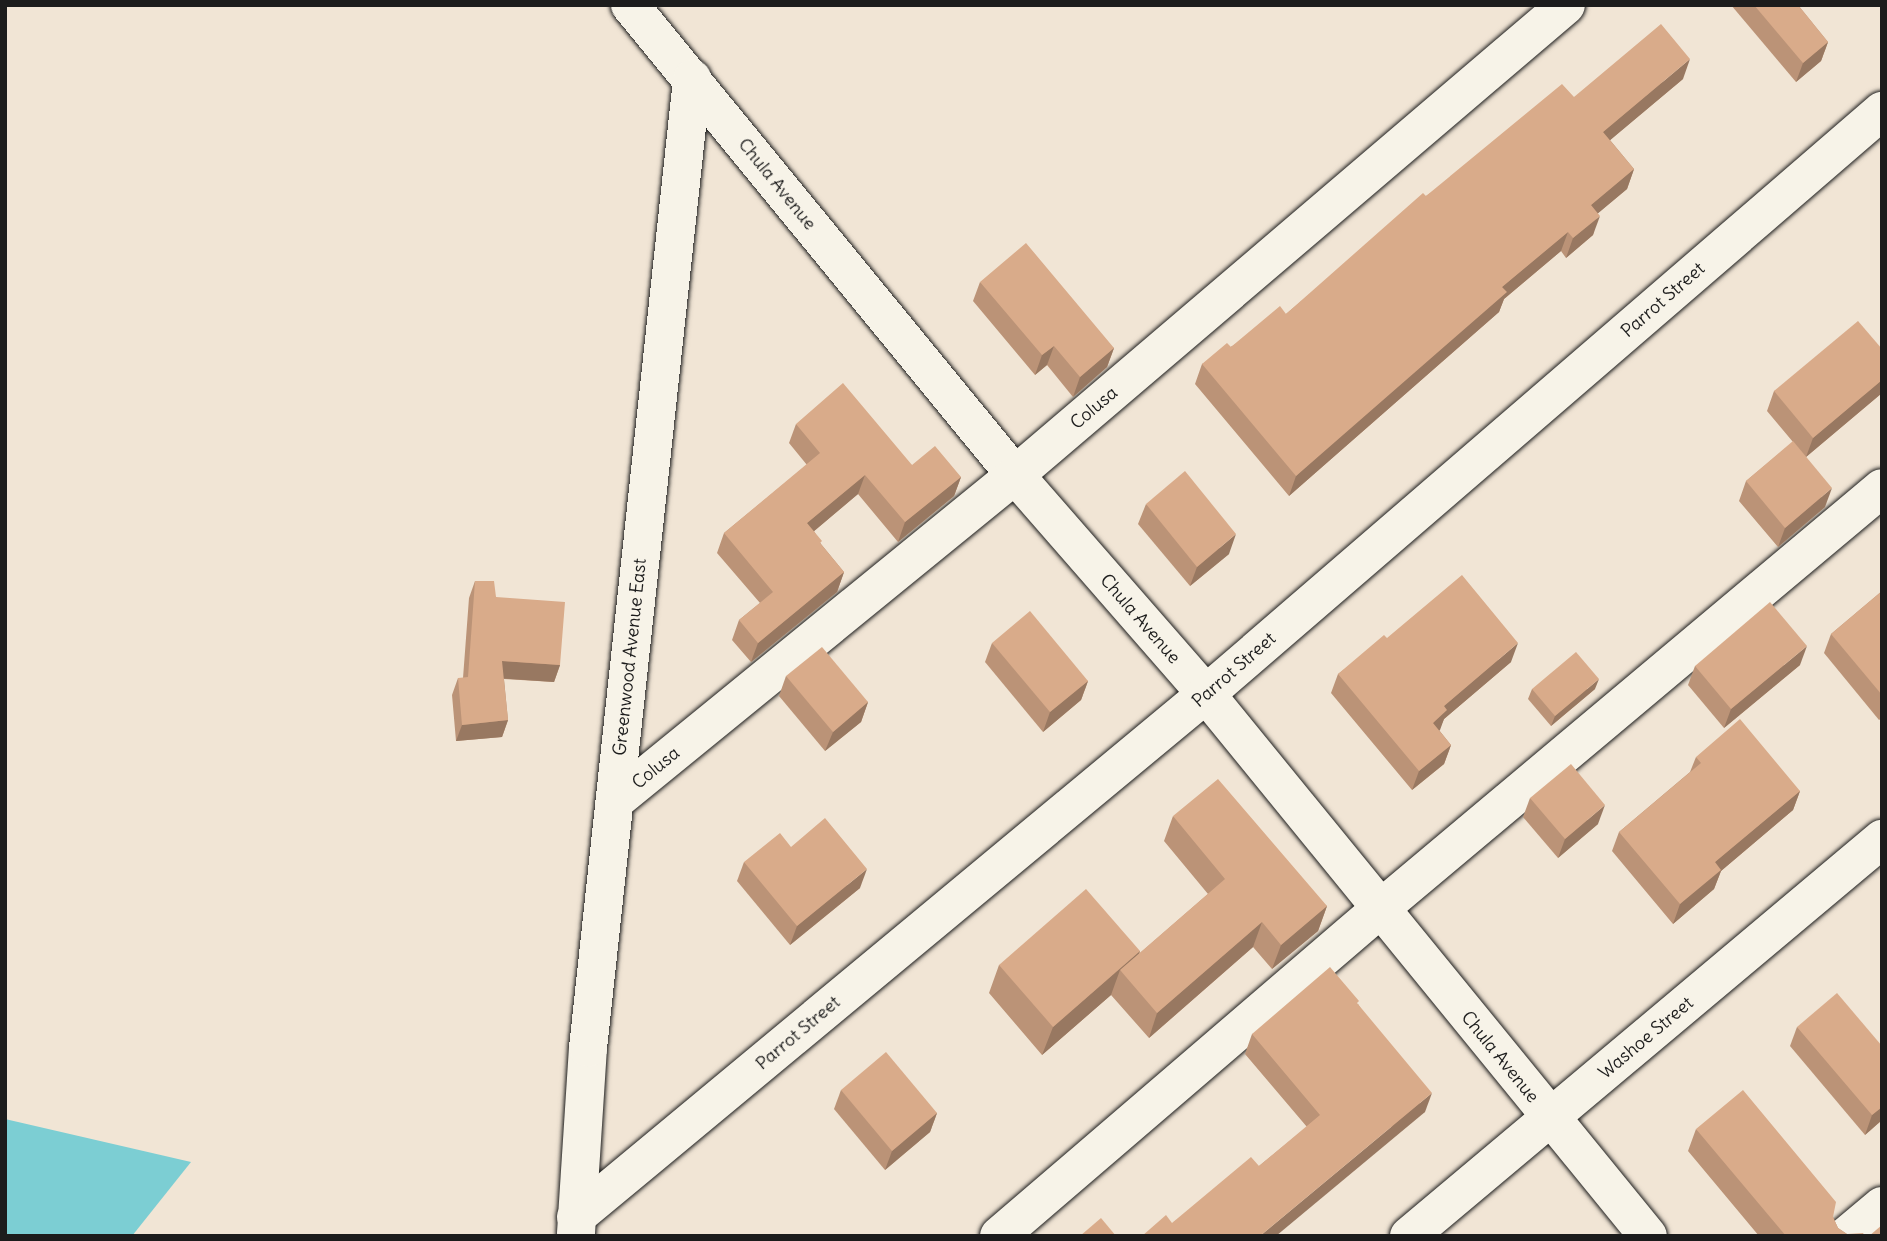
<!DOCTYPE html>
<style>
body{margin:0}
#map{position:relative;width:1887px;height:1241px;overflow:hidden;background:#f1e5d5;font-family:Delius,sans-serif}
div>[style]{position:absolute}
.water>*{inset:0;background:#7cced3}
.roads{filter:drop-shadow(0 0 2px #1c1c1c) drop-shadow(0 0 2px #1c1c1c)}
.minor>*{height:38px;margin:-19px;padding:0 19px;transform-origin:19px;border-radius:19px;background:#f7f3e8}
.wall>*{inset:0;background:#bb9377}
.shaded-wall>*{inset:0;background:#987861}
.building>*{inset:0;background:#d9ab8a}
span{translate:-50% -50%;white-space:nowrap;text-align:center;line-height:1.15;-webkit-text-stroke:5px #f7f3e8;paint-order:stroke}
.street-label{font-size:18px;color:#1c1c1c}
.frame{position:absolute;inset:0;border:7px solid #1c1c1c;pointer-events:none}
</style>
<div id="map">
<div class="water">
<div style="clip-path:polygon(5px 1119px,191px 1162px,132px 1236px,5px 1236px)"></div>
</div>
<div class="roads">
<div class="minor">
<div style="left:630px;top:5px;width:608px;rotate:50.68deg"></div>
<div style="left:1015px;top:475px;width:291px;rotate:48.9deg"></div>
<div style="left:1206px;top:694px;width:699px;rotate:50.8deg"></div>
<div style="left:615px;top:801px;width:516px;rotate:-39.18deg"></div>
<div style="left:1015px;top:475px;width:724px;rotate:-40.46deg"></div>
<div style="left:576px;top:1217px;width:819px;rotate:-39.7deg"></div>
<div style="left:1206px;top:694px;width:893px;rotate:-40.78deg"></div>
<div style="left:576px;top:1233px;width:185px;rotate:-86.3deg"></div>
<div style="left:588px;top:1048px;width:975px;rotate:-83.87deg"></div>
<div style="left:999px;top:1236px;width:502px;rotate:-40.64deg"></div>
<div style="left:1380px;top:909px;width:655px;rotate:-39.98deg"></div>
<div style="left:1409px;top:1236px;width:618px;rotate:-40.01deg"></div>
<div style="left:1846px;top:1236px;width:47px;rotate:-39.8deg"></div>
</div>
</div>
<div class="wall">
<div style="clip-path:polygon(1731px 5px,1798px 5px,1828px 42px,1821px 61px,1796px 82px)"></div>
<div style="clip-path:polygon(1683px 79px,1610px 140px,1634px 169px,1627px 189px,1598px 213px,1593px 235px,1566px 258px,1561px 251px,1504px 299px,1499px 312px,1289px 496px,1195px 384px,1202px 364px,1286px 314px,1426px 196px,1574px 97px)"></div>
<div style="clip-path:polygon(980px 282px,1114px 348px,1107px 367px,1073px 397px,1047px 365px,1035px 375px,973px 301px)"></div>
<div style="clip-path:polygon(1882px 349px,1882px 393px,1806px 457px,1825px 507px,1778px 547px,1739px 501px,1746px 481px,1793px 442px,1767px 411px,1774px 391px)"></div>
<div style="clip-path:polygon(796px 424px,912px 465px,961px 477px,954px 496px,898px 542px,858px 494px,814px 531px,821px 544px,844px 572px,837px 592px,751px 662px,732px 640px,739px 620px,760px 603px,717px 553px,724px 533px,807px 465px,789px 443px)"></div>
<div style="clip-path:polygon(1146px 504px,1229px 554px,1190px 586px,1138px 524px)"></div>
<div style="clip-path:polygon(475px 581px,496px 597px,560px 665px,554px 682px,504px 679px,508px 720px,502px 737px,456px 741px,452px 695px,458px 678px,463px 678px,469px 598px)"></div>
<div style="clip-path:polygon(1882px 591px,1882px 718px,1879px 720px,1824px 653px,1831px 634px)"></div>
<div style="clip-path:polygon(1387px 638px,1511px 662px,1444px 719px,1439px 730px,1451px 745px,1444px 764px,1412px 790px,1331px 693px,1338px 674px)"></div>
<div style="clip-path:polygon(992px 643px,1088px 681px,1081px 700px,1043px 732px,985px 662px)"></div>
<div style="clip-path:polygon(1800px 665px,1724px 728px,1688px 685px,1695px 666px)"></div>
<div style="clip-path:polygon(786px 676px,868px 702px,861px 722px,825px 751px,779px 696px)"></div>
<div style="clip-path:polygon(1532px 689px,1595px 689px,1551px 726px,1528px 699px)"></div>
<div style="clip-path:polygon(1696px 757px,1800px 791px,1793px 810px,1721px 871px,1714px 889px,1673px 924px,1612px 851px,1619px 832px,1690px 772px)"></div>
<div style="clip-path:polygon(1530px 798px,1598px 824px,1558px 858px,1523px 817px)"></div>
<div style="clip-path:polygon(1173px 816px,1327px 906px,1318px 931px,1272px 969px,1253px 947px,1149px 1038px,1111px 995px,1042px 1055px,989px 993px,999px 965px,1140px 951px,1139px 954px,1208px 894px,1164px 841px)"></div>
<div style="clip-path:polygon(744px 862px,860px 888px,790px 945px,737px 881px)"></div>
<div style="clip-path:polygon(1358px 1004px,1425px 1112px,1172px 1223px,1259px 1166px,1307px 1127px,1245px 1054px,1252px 1034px)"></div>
<div style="clip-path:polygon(1797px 1027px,1882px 1046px,1882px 1120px,1865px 1135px,1790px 1046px)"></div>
<div style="clip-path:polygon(841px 1090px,937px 1113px,930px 1132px,885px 1170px,834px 1109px)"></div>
<div style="clip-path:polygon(1696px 1129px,1833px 1217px,1838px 1228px,1847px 1234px,1865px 1236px,1759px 1236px,1688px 1151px)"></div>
</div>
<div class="shaded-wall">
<div style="clip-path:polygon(1828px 42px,1821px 61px,1796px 82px,1803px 63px)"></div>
<div style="clip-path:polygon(1690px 59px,1683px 79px,1596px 152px,1603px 132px)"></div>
<div style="clip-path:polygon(1634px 169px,1627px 189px,1584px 225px,1591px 205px)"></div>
<div style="clip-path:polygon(1600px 216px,1593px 235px,1566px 258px,1573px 238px)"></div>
<div style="clip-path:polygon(1568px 232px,1561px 251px,1504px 299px,1499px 312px,1289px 496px,1296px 476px,1502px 287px)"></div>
<div style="clip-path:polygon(1054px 346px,1047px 365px,1035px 375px,1042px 355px)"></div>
<div style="clip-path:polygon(1114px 348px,1107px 367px,1073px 397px,1080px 377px)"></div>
<div style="clip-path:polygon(1882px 380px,1882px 393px,1806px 457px,1813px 438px)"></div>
<div style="clip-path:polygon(865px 475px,858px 494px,800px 543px,807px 523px)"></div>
<div style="clip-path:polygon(961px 477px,954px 496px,898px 542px,905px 522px)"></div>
<div style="clip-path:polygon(1832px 488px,1825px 507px,1778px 547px,1785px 528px)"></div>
<div style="clip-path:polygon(1236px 534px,1229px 554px,1190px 586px,1197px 567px)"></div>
<div style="clip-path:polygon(844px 572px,837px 592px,751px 662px,758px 643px)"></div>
<div style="clip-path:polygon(1518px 643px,1511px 662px,1444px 719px,1440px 730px,1425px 742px,1433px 723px,1444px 706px)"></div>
<div style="clip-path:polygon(1807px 646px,1800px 665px,1724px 728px,1731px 709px)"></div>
<div style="clip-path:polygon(502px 661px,560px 665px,554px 682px,496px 678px)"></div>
<div style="clip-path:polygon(1599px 679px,1595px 689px,1551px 726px,1555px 716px)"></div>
<div style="clip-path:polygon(1088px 681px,1081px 700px,1043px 732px,1050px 712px)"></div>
<div style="clip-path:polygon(868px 702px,861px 722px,825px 751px,833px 732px)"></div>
<div style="clip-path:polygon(508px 720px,502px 737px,456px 741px,462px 725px)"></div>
<div style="clip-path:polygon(1451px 745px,1444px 764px,1412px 790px,1419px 771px)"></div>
<div style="clip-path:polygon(1800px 791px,1793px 810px,1721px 871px,1714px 889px,1673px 924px,1680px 904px,1715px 862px)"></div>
<div style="clip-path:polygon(1605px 805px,1598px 824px,1558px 858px,1565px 839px)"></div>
<div style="clip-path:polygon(867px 869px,860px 888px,790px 945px,797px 926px)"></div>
<div style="clip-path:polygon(1327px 906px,1318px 931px,1272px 969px,1281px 945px)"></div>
<div style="clip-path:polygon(1262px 922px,1253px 947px,1149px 1038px,1157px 1013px)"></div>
<div style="clip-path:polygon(1140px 951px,1130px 979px,1120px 970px,1111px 995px,1042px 1055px,1053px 1027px)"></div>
<div style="clip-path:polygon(1432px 1093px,1425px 1112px,1276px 1236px,1260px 1236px)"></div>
<div style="clip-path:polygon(1882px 1107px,1882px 1120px,1865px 1135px,1872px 1115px)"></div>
<div style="clip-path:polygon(937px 1113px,930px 1132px,885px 1170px,892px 1151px)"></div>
</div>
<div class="building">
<div style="clip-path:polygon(1754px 5px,1798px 5px,1828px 42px,1803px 63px)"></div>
<div style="clip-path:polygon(1661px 24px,1690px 59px,1603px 132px,1634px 169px,1591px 205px,1600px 216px,1573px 238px,1568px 232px,1502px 287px,1507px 292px,1296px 476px,1202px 364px,1227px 343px,1231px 347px,1280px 306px,1286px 314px,1423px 193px,1426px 196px,1562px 84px,1574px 97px)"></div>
<div style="clip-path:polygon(1026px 243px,1114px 348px,1080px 377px,1054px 346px,1042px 355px,980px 282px)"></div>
<div style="clip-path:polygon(1858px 321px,1882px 349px,1882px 380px,1813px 438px,1774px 391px)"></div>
<div style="clip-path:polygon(843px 383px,912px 465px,935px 446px,961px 477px,905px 522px,865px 475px,807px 523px,822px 541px,820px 543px,844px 572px,758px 643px,739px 620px,773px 592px,724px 533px,820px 453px,796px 424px)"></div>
<div style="clip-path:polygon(1793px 441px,1832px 488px,1785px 528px,1746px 481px)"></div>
<div style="clip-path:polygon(1185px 471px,1236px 534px,1197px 567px,1146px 504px)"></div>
<div style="clip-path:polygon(1462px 575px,1518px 643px,1444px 706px,1447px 710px,1433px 723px,1451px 745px,1419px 771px,1338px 674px,1384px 635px,1387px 638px)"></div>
<div style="clip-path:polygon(475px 581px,494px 581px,496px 597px,565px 602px,560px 665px,502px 661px,508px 720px,462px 725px,458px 678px,468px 677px)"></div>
<div style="clip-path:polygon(1882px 591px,1882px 695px,1831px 634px)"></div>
<div style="clip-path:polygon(1770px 602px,1807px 646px,1731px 709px,1695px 666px)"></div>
<div style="clip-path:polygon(1030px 611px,1088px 681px,1050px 712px,992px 643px)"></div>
<div style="clip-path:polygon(822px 647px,868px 702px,833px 732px,786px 676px)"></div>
<div style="clip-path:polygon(1576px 652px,1599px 679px,1555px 716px,1532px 689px)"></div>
<div style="clip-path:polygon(1740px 719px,1800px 791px,1715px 862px,1721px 870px,1680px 904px,1619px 832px,1701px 763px,1696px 757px)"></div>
<div style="clip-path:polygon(1571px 764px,1605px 805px,1565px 839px,1530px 798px)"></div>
<div style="clip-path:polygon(1218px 779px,1327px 906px,1281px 945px,1262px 922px,1157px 1013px,1120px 970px,1225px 879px,1173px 816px)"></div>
<div style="clip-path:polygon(825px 818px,867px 869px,797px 926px,744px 862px,780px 833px,791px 847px)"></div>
<div style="clip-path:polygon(1086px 889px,1140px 951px,1053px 1027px,999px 965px)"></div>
<div style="clip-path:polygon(1330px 967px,1359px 1001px,1357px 1003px,1432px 1093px,1260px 1236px,1142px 1236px,1166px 1215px,1172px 1223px,1251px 1157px,1259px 1166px,1320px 1115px,1252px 1034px)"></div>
<div style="clip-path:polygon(1837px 993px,1882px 1046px,1882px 1107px,1872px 1115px,1797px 1027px)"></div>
<div style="clip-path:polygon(886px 1052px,937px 1113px,892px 1151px,841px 1090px)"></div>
<div style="clip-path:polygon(1743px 1090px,1836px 1202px,1833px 1217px,1838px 1228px,1847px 1234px,1863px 1233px,1865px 1236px,1786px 1236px,1696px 1129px)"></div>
<div style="clip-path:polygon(1101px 1218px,1116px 1236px,1080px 1236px)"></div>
<div style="clip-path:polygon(1882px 1225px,1882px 1236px,1869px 1236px)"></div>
</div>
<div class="street-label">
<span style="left:777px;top:184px;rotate:51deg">Chula Avenue</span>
<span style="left:1663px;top:300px;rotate:-41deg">Parrot Street</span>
<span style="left:1094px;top:408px;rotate:-40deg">Colusa</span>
<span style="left:1140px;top:619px;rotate:49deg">Chula Avenue</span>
<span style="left:630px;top:657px;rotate:-84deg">Greenwood Avenue East</span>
<span style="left:1234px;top:670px;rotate:-41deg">Parrot Street</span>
<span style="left:656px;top:768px;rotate:-39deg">Colusa</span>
<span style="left:798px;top:1033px;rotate:-40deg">Parrot Street</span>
<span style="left:1646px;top:1038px;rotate:-40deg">Washoe Street</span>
<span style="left:1500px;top:1057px;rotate:51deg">Chula Avenue</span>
</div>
<div class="frame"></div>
</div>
